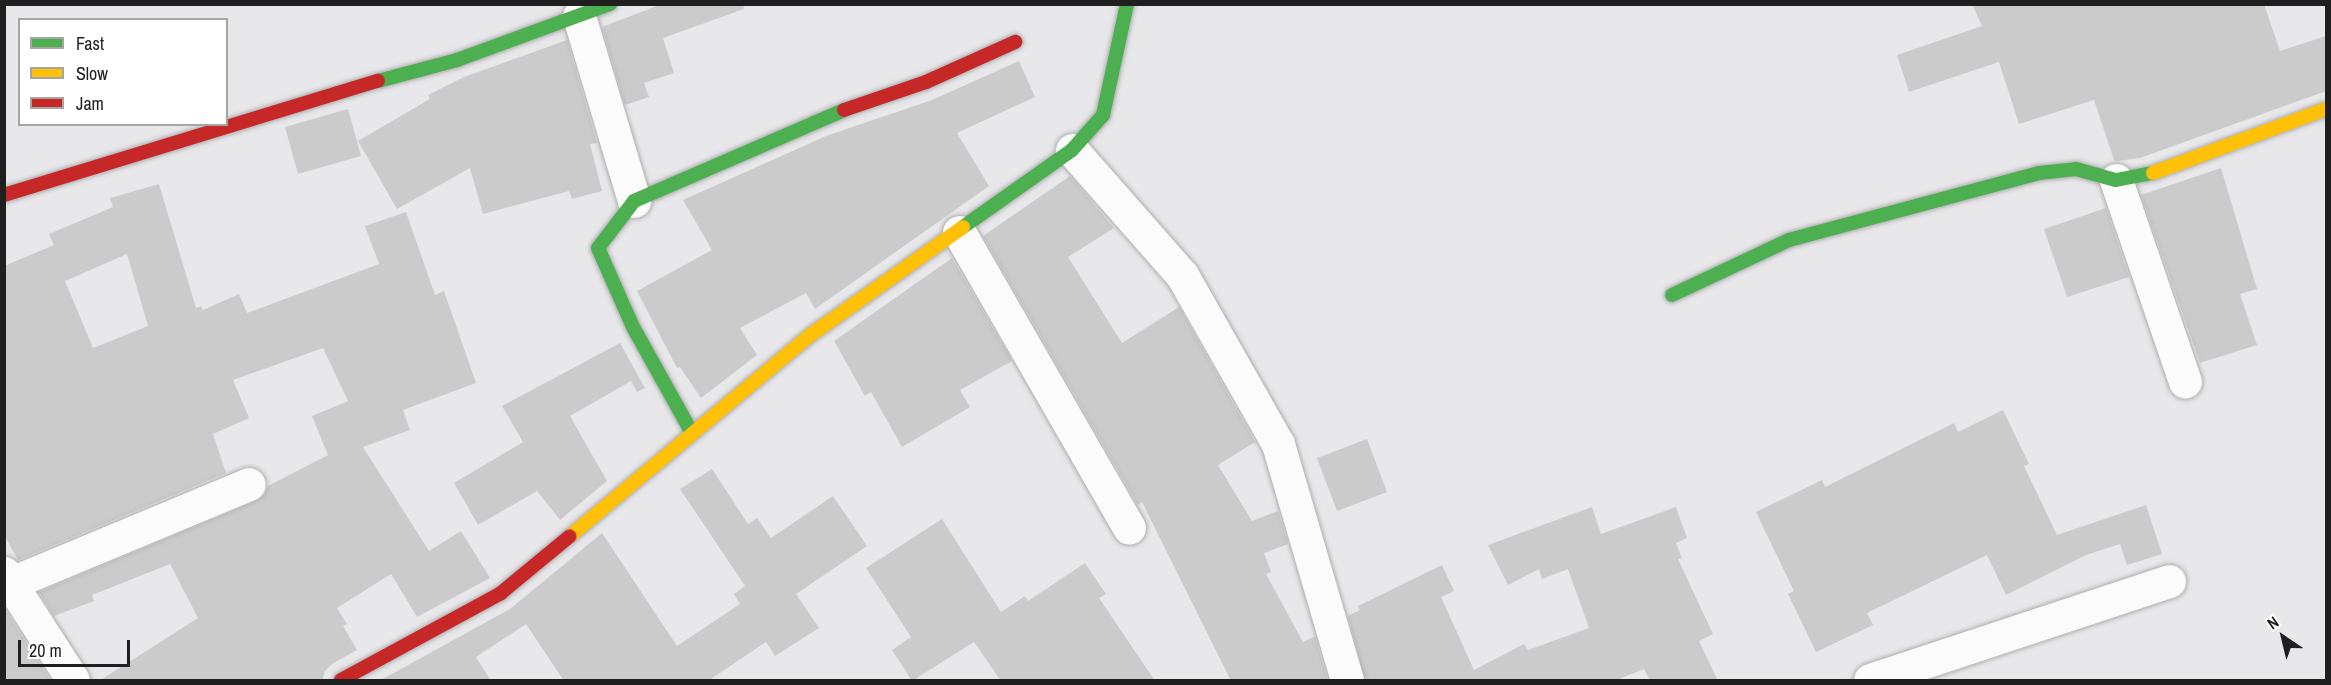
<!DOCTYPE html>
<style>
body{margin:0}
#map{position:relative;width:2331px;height:685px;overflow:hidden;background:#e8e7ea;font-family:"Archivo Narrow",sans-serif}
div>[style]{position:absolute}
.building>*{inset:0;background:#cccbcc}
.roads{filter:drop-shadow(0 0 2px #aeadaf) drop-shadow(0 0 2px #aeadaf)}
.street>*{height:33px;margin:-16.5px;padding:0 16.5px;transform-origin:16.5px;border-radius:16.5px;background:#fcfbfc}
.fast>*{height:14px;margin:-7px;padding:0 7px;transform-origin:7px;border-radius:7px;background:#4caf50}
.slow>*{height:14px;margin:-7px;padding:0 7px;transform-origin:7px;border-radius:7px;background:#ffc107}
.jam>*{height:14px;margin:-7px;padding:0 7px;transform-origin:7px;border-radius:7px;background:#c62828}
span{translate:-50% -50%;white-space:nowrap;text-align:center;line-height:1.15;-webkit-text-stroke:4.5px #fff;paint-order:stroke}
.frame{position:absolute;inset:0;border:6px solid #1f1f20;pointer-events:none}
.legend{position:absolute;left:18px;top:18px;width:210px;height:108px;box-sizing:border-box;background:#fff;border:2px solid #a5a5a6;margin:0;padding:8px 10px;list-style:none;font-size:18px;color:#1f1f20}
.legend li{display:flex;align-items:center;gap:12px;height:30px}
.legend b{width:30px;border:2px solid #a5a5a6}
.north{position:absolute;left:2253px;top:607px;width:60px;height:60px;-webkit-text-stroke:4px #fff;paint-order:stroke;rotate:325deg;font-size:16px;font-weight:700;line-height:24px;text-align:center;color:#1f1f20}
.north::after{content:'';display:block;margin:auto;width:21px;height:27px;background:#1f1f20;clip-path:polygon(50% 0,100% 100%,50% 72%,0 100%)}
.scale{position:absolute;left:18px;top:640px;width:112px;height:27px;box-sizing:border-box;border:3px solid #1f1f20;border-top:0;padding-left:8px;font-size:18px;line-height:21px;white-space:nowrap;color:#1f1f20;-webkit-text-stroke:4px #fff;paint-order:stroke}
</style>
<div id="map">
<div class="building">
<div style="clip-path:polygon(662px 4px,743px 4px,744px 9px,663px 38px,674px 73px,644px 83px,649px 97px,625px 105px,602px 27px)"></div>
<div style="clip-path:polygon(1972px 4px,2264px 4px,2280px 51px,2326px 36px,2326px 91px,2140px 158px,2117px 161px,2114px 160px,2094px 100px,2019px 124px,1999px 62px,1909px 92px,1897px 55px,1982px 26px)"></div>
<div style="clip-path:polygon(567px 40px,597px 143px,590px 144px,602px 191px,572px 199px,569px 191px,483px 214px,470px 168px,397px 209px,358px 141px,430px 99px,428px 95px,464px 77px)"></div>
<div style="clip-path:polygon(1019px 61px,1035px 97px,957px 133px,989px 186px,815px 309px,806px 293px,740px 328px,757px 355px,701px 398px,680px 367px,677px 368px,637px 291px,712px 250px,683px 200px,826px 136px,932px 100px)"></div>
<div style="clip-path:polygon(348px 109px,361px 156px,298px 174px,285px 127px)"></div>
<div style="clip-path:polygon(2221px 168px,2257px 289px,2240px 294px,2257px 345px,2200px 363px,2141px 195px)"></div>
<div style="clip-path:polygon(1070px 176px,1114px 228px,1068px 257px,1122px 343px,1179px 307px,1255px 442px,1218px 465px,1252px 521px,1278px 511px,1288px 544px,1264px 553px,1271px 572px,1266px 574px,1303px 642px,1315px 636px,1328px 681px,1231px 681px,1142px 502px,1138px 505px,983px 236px)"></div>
<div style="clip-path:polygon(evenodd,159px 184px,196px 308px,201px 306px,203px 310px,239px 294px,247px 313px,379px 264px,365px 226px,406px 212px,435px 295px,444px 291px,476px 383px,403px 410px,410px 430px,363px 447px,429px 551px,461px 531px,490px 578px,417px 617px,391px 574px,337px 608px,347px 624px,343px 626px,357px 650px,332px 664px,325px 671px,322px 681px,99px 681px,198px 618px,170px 564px,92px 595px,94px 601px,54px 616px,39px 592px,256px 501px,264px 495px,268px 486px,328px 455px,312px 416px,348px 401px,323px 348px,233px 380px,249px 418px,213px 434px,226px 473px,18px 560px,4px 535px,4px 266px,54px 245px,49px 234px,113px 207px,110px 198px,159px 184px,127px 254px,148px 326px,93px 348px,65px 281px,127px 254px)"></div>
<div style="clip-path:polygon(2106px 208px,2129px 277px,2067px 297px,2044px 229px)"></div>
<div style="clip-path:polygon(952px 258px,1012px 361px,960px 390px,970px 407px,902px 447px,871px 392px,865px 396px,834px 341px)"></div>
<div style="clip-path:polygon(620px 343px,645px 388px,637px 392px,631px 381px,570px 416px,607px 481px,560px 520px,537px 491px,478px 525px,454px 483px,523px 442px,502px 406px)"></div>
<div style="clip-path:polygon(2003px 410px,2029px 464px,2024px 466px,2057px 535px,2146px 505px,2162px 554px,2127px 565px,2120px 544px,2086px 555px,2006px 595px,1987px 555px,1867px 613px,1873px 625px,1816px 652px,1788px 594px,1794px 591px,1756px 512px,1822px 480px,1825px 487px,1954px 423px,1958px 432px)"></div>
<div style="clip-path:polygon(1367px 439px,1387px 492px,1337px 511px,1317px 458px)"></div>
<div style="clip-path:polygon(712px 469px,748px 524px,757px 518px,771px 538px,833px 496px,867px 546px,796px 594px,819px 628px,775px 656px,766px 642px,708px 681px,564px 681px,526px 624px,476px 657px,491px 681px,379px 681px,510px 609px,602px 533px,677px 646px,740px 604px,734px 594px,745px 586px,680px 489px)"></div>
<div style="clip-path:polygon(1592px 507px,1601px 534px,1676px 507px,1687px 538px,1676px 543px,1682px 558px,1678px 559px,1713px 634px,1699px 641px,1718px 681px,1650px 681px,1644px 669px,1614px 681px,1365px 681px,1348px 616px,1360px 610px,1358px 606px,1442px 565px,1454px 591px,1441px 597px,1474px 670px,1524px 644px,1528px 650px,1589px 628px,1568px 569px,1542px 579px,1539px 569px,1508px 585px,1488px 545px)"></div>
<div style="clip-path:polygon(942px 519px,1001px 612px,1025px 596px,1028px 601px,1085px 563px,1106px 594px,1099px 598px,1155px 681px,1001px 681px,974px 642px,912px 681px,892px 650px,911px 637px,866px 568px)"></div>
<div style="clip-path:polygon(4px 608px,51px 681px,4px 681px)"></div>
</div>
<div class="roads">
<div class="street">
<div style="left:579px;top:16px;width:193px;rotate:73.4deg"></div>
<div style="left:1072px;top:150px;width:167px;rotate:48.7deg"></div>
<div style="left:1182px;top:275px;width:194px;rotate:60.4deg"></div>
<div style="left:1278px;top:444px;width:246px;rotate:73.7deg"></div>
<div style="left:2116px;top:180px;width:213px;rotate:71.1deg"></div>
<div style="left:959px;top:232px;width:341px;rotate:60.1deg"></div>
<div style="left:4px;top:573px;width:127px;rotate:57.2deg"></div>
<div style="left:4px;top:586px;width:265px;rotate:-22.6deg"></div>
<div style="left:1870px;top:680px;width:315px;rotate:-18.3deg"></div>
</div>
<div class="fast">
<div style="left:378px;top:81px;width:82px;rotate:-14.9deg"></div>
<div style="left:457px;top:60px;width:163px;rotate:-20.1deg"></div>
<div style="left:963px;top:227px;width:133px;rotate:-35.2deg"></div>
<div style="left:1072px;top:150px;width:47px;rotate:-48.5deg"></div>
<div style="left:1103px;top:115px;width:114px;rotate:-77.8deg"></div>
<div style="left:1672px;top:295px;width:129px;rotate:-25.2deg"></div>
<div style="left:1789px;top:240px;width:259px;rotate:-15deg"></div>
<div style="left:2039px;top:173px;width:37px;rotate:-6deg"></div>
<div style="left:2076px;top:169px;width:41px;rotate:15.4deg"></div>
<div style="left:2116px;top:180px;width:38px;rotate:-11deg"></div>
<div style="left:692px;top:433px;width:121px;rotate:-119.1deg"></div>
<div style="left:633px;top:327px;width:86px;rotate:-113.9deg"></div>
<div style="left:598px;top:248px;width:59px;rotate:-52.5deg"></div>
<div style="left:634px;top:201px;width:229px;rotate:-23.4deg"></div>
</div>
<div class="slow">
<div style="left:2153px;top:173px;width:184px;rotate:-20.3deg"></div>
<div style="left:570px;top:536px;width:315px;rotate:-39.9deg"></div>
<div style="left:812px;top:334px;width:185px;rotate:-35.3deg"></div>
</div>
<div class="jam">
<div style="left:844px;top:110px;width:87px;rotate:-18.9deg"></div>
<div style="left:926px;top:82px;width:98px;rotate:-24.2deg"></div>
<div style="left:4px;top:195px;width:391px;rotate:-17deg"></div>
<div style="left:341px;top:680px;width:182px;rotate:-28.5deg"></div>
<div style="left:501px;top:593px;width:89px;rotate:-39.6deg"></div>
</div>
</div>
<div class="frame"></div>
<ul class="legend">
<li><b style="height:8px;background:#4caf50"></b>Fast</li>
<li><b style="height:8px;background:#ffc107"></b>Slow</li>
<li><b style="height:8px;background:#c62828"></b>Jam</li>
</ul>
<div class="north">N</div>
<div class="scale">20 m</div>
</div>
